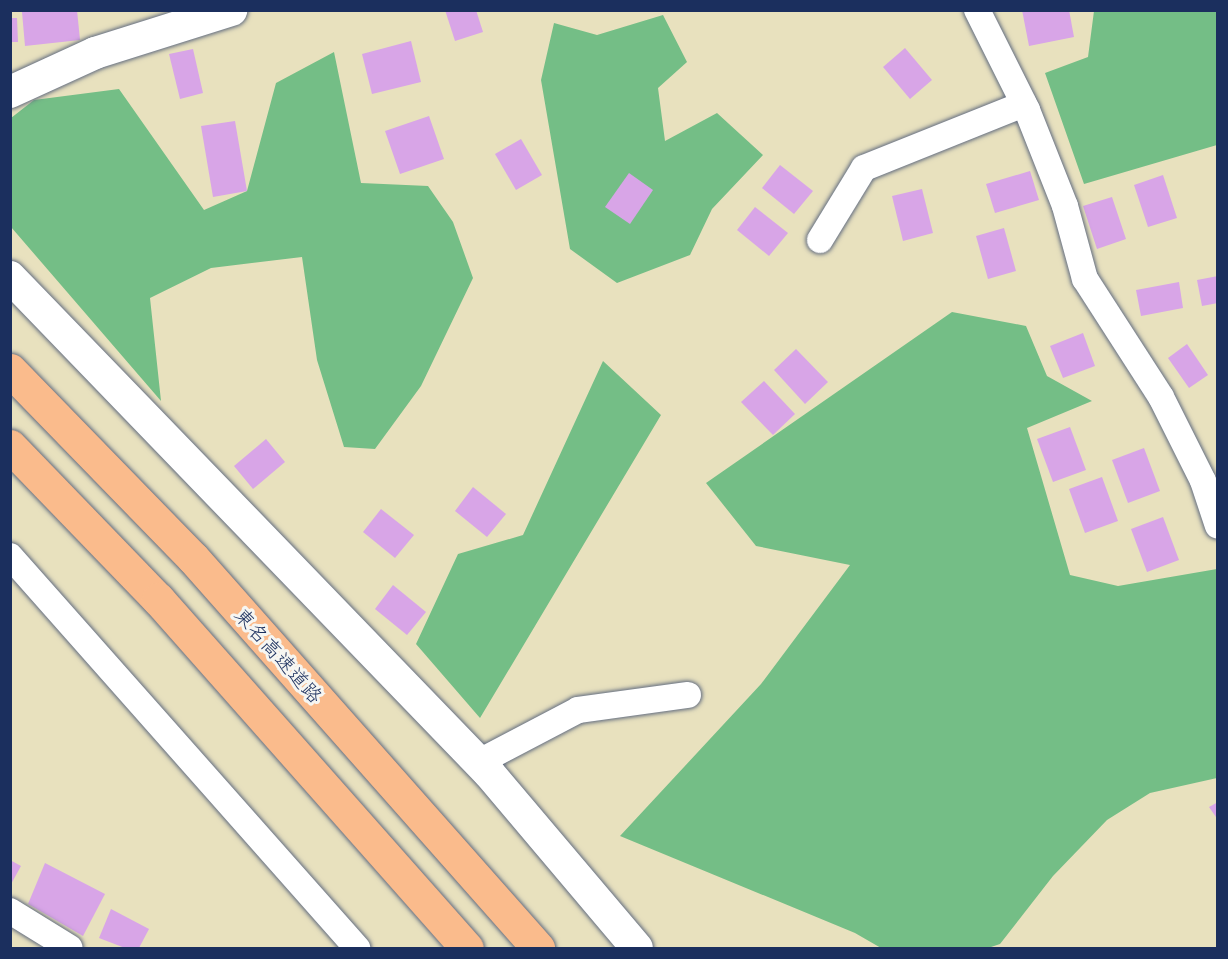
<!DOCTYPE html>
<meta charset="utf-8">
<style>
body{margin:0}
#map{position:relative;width:1228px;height:959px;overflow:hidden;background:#e8e1be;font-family:"Patrick Hand","Klee One",sans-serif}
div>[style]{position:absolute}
.forest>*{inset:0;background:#74be86}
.building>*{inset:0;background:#d8a5e7}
.roads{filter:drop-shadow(0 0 2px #636d80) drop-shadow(0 0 2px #636d80)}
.minor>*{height:26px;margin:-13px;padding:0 13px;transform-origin:13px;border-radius:13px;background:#fff}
.tertiary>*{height:32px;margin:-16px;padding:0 16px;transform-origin:16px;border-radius:16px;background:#fff}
.motorway>*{height:33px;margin:-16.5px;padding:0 16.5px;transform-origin:16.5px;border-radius:16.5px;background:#fabb8c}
span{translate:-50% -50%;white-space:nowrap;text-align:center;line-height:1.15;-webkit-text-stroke:6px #f6f6f2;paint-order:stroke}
.street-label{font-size:20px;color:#1b2f5e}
.frame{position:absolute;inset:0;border:12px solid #1b2f5e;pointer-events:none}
</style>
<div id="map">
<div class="forest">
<div style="clip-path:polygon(1094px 11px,1217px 11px,1217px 145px,1084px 184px,1045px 73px,1088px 57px)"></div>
<div style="clip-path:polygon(663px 15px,687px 62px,658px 88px,665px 141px,717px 113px,763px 155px,712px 209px,690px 255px,617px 283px,570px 249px,541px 80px,554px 23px,597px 35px)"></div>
<div style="clip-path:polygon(334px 52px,361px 183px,428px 186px,453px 222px,473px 278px,421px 386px,375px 449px,344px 447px,317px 360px,302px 257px,211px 268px,150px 298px,161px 401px,11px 227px,11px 118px,34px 100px,119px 89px,204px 210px,247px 191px,276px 83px)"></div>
<div style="clip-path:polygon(952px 312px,1026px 326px,1047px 376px,1092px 401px,1027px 428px,1070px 575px,1118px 586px,1217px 569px,1217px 778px,1150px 793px,1107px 820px,1053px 876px,1000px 944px,988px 948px,881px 948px,855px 933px,620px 836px,761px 684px,850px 565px,756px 546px,706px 483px)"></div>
<div style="clip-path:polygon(603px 361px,661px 415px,480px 718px,416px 644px,458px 554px,523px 535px)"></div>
</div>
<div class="building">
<div style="clip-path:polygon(77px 10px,80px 40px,25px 46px,22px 12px)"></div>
<div style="clip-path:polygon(445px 10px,476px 10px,483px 32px,455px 41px)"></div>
<div style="clip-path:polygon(1022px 10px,1069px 10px,1074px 37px,1029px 46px)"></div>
<div style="clip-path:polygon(10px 18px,17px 18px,18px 42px,10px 42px)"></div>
<div style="clip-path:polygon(411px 41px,421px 82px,372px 94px,362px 54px)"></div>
<div style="clip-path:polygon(905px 48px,932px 80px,910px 99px,883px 67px)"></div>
<div style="clip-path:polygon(193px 49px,203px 93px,180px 99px,169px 54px)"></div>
<div style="clip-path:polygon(429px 116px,444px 159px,400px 174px,385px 131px)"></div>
<div style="clip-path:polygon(235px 121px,247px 191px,213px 197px,201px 126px)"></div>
<div style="clip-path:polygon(521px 139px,542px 175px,516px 190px,495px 154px)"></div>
<div style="clip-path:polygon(780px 165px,813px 191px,794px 214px,762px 188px)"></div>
<div style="clip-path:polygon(1030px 171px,1039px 200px,995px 213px,986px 184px)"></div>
<div style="clip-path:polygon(629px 173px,653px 190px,630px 224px,605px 207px)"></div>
<div style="clip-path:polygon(1163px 175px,1177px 218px,1148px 227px,1134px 185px)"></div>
<div style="clip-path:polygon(922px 189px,933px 233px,903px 241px,892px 196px)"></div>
<div style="clip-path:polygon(1112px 197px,1126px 239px,1097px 249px,1083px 206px)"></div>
<div style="clip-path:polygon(755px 207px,788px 233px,769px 256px,737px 230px)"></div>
<div style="clip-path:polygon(1004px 228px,1016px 271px,988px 279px,976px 236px)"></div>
<div style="clip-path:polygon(1218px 276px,1218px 303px,1202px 306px,1197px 280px)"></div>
<div style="clip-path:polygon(1179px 282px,1183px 308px,1141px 316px,1136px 290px)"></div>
<div style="clip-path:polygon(1083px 333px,1095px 366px,1063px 378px,1050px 346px)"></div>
<div style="clip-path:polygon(1187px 344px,1208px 375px,1189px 388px,1168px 358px)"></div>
<div style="clip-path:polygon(796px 349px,828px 382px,805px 404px,774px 370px)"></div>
<div style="clip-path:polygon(764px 381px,795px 414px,773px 435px,741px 402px)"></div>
<div style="clip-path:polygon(1070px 427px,1086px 470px,1053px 482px,1037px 439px)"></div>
<div style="clip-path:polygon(266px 439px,285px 462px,253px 489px,234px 466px)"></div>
<div style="clip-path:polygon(1144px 448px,1160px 491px,1128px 503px,1112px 460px)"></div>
<div style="clip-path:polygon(1102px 477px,1118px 521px,1085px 533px,1069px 489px)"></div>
<div style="clip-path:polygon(473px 487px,506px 514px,487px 537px,455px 511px)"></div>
<div style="clip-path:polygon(381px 509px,414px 535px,395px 558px,363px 532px)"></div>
<div style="clip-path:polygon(1163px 517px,1179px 560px,1147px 572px,1131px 529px)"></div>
<div style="clip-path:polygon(393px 585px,426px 612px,407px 635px,375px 609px)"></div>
<div style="clip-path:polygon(1218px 802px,1218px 820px,1209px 807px)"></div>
<div style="clip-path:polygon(10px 860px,21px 866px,10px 886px)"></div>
<div style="clip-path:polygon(45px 863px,105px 894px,83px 936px,28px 904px)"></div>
<div style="clip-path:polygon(111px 909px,149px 929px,139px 948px,125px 948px,99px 938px)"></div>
</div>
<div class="roads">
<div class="minor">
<div style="left:977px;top:10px;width:112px;rotate:63.4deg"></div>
<div style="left:1027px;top:110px;width:103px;rotate:68.4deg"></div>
<div style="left:1065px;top:206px;width:76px;rotate:74.7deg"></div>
<div style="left:1085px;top:279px;width:140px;rotate:57.2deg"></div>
<div style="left:1161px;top:397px;width:94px;rotate:63.4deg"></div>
<div style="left:1203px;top:481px;width:47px;rotate:71.6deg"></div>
<div style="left:820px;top:240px;width:84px;rotate:-58.6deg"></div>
<div style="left:864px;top:168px;width:172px;rotate:-21.8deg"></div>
<div style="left:10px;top:556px;width:524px;rotate:48.48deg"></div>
<div style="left:479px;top:762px;width:112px;rotate:-27.7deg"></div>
<div style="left:578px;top:710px;width:111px;rotate:-7.8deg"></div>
<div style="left:10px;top:911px;width:70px;rotate:31.7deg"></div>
</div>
<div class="tertiary">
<div style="left:10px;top:92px;width:94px;rotate:-24.6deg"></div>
<div style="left:95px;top:53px;width:143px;rotate:-17.5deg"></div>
<div style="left:10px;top:277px;width:690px;rotate:46deg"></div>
<div style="left:489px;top:773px;width:229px;rotate:49.8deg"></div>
</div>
<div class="motorway">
<div style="left:10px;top:370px;width:262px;rotate:45.8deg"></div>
<div style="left:193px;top:558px;width:521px;rotate:48.5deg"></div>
<div style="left:10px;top:446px;width:213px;rotate:46deg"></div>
<div style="left:158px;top:599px;width:466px;rotate:48.5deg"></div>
</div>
</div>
<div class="street-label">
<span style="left:279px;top:655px;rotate:48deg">東名高速道路</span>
</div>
<div class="frame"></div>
</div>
